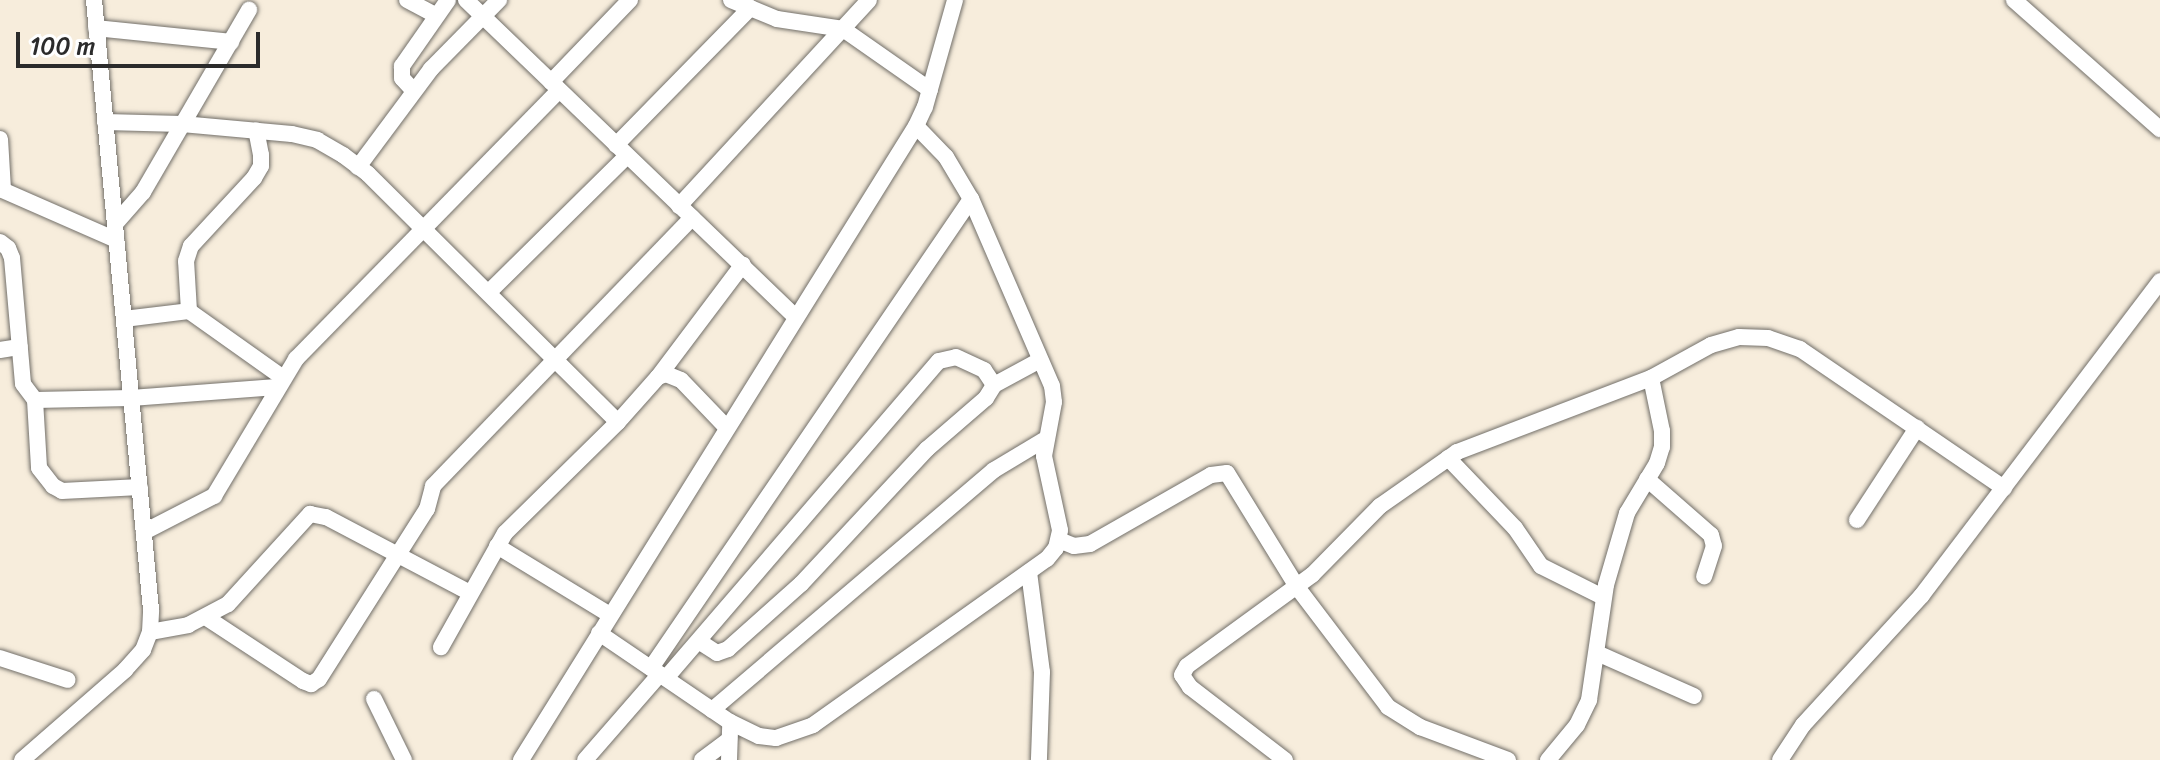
<!DOCTYPE html>
<style>
body{margin:0}
#map{position:relative;width:2160px;height:760px;overflow:hidden;background:#f7eddc;font-family:Sriracha,sans-serif}
div>[style]{position:absolute}
.roads{filter:drop-shadow(0 0 2px #726f69) drop-shadow(0 0 2px #726f69)}
.minor>*{height:16px;margin:-8px;padding:0 8px;transform-origin:8px;border-radius:8px;background:#fff}
span{translate:-50% -50%;white-space:nowrap;text-align:center;line-height:1.15;-webkit-text-stroke:8px #fff;paint-order:stroke}
.scale{position:absolute;left:16px;top:32px;width:244px;height:36px;box-sizing:border-box;border:4px solid #2b2b2b;border-top:0;padding-left:10px;font-size:24px;line-height:28px;white-space:nowrap;color:#2b2b2b;-webkit-text-stroke:6px #fff;paint-order:stroke}
</style>
<div id="map">
<div class="roads">
<div class="minor">
<div style="left:407px;top:0;width:32px;rotate:28deg"></div>
<div style="left:466px;top:0;width:458px;rotate:43.9deg"></div>
<div style="left:731px;top:0;width:50px;rotate:22.4deg"></div>
<div style="left:777px;top:19px;width:67px;rotate:8.6deg"></div>
<div style="left:843px;top:29px;width:106px;rotate:35deg"></div>
<div style="left:2014px;top:0;width:195px;rotate:41.5deg"></div>
<div style="left:96px;top:28px;width:136px;rotate:5.9deg"></div>
<div style="left:551px;top:82px;width:114px;rotate:-46.1deg"></div>
<div style="left:413px;top:90px;width:16px;rotate:-133deg"></div>
<div style="left:402px;top:78px;width:12px;rotate:-90deg"></div>
<div style="left:402px;top:66px;width:80px;rotate:-55.1deg"></div>
<div style="left:105px;top:122px;width:77px;rotate:1.5deg"></div>
<div style="left:182px;top:124px;width:110px;rotate:5.2deg"></div>
<div style="left:292px;top:134px;width:26px;rotate:13deg"></div>
<div style="left:317px;top:140px;width:30px;rotate:30deg"></div>
<div style="left:343px;top:155px;width:31px;rotate:37deg"></div>
<div style="left:368px;top:174px;width:352px;rotate:44.8deg"></div>
<div style="left:618px;top:422px;width:158px;rotate:135.5deg"></div>
<div style="left:505px;top:533px;width:131px;rotate:119.3deg"></div>
<div style="left:0;top:139px;width:51px;rotate:86.6deg"></div>
<div style="left:616px;top:145px;width:192px;rotate:-45.6deg"></div>
<div style="left:358px;top:167px;width:122px;rotate:-53.3deg"></div>
<div style="left:431px;top:69px;width:97px;rotate:-45.4deg"></div>
<div style="left:0;top:189px;width:127px;rotate:23.7deg"></div>
<div style="left:679px;top:206px;width:280px;rotate:-47.3deg"></div>
<div style="left:115px;top:224px;width:43px;rotate:-48.8deg"></div>
<div style="left:143px;top:192px;width:211px;rotate:-59.8deg"></div>
<div style="left:0;top:242px;width:10px;rotate:37deg"></div>
<div style="left:8px;top:248px;width:11px;rotate:68deg"></div>
<div style="left:12px;top:258px;width:126px;rotate:85deg"></div>
<div style="left:23px;top:384px;width:20px;rotate:53deg"></div>
<div style="left:35px;top:400px;width:96px;rotate:-1.2deg"></div>
<div style="left:131px;top:398px;width:146px;rotate:-4.3deg"></div>
<div style="left:489px;top:292px;width:194px;rotate:-44.6deg"></div>
<div style="left:189px;top:311px;width:50px;rotate:-93.4deg"></div>
<div style="left:186px;top:261px;width:16px;rotate:-72deg"></div>
<div style="left:191px;top:246px;width:93px;rotate:-47.2deg"></div>
<div style="left:254px;top:178px;width:14px;rotate:-60deg"></div>
<div style="left:261px;top:166px;width:11px;rotate:-90deg"></div>
<div style="left:261px;top:155px;width:25px;rotate:-101deg"></div>
<div style="left:124px;top:319px;width:65px;rotate:-7deg"></div>
<div style="left:189px;top:311px;width:114px;rotate:35.4deg"></div>
<div style="left:0;top:350px;width:20px;rotate:-9deg"></div>
<div style="left:658px;top:377px;width:141px;rotate:-53deg"></div>
<div style="left:35px;top:400px;width:68px;rotate:86.6deg"></div>
<div style="left:39px;top:468px;width:23px;rotate:52deg"></div>
<div style="left:53px;top:486px;width:10px;rotate:29deg"></div>
<div style="left:62px;top:491px;width:78px;rotate:-2.9deg"></div>
<div style="left:618px;top:422px;width:60px;rotate:-48.4deg"></div>
<div style="left:658px;top:377px;width:9px;rotate:-21deg"></div>
<div style="left:666px;top:374px;width:16px;rotate:22deg"></div>
<div style="left:681px;top:380px;width:66px;rotate:46.2deg"></div>
<div style="left:1448px;top:458px;width:97px;rotate:46.3deg"></div>
<div style="left:1515px;top:528px;width:46px;rotate:55.6deg"></div>
<div style="left:1541px;top:566px;width:69px;rotate:26.6deg"></div>
<div style="left:1647px;top:479px;width:85px;rotate:41.2deg"></div>
<div style="left:1711px;top:535px;width:11px;rotate:75deg"></div>
<div style="left:1714px;top:546px;width:32px;rotate:108deg"></div>
<div style="left:1857px;top:520px;width:110px;rotate:-56.9deg"></div>
<div style="left:144px;top:532px;width:79px;rotate:-27.2deg"></div>
<div style="left:214px;top:496px;width:160px;rotate:-59.1deg"></div>
<div style="left:296px;top:359px;width:376px;rotate:-45.6deg"></div>
<div style="left:1059px;top:540px;width:16px;rotate:22deg"></div>
<div style="left:1074px;top:546px;width:16px;rotate:-7deg"></div>
<div style="left:1090px;top:544px;width:139px;rotate:-29.7deg"></div>
<div style="left:1211px;top:475px;width:16px;rotate:-7deg"></div>
<div style="left:1227px;top:473px;width:134px;rotate:58.4deg"></div>
<div style="left:1297px;top:587px;width:151px;rotate:52.8deg"></div>
<div style="left:1388px;top:707px;width:38px;rotate:32deg"></div>
<div style="left:1420px;top:727px;width:94px;rotate:20.6deg"></div>
<div style="left:497px;top:546px;width:132px;rotate:31.4deg"></div>
<div style="left:1029px;top:572px;width:101px;rotate:82.6deg"></div>
<div style="left:1042px;top:672px;width:88px;rotate:92deg"></div>
<div style="left:207px;top:618px;width:115px;rotate:33.3deg"></div>
<div style="left:303px;top:681px;width:9px;rotate:21deg"></div>
<div style="left:311px;top:684px;width:9px;rotate:-32deg"></div>
<div style="left:319px;top:679px;width:201px;rotate:-57.6deg"></div>
<div style="left:427px;top:509px;width:24px;rotate:-75deg"></div>
<div style="left:433px;top:486px;width:373px;rotate:-46deg"></div>
<div style="left:150px;top:632px;width:39px;rotate:-10deg"></div>
<div style="left:188px;top:625px;width:45px;rotate:-27.7deg"></div>
<div style="left:228px;top:604px;width:122px;rotate:-47.7deg"></div>
<div style="left:310px;top:514px;width:16px;rotate:11deg"></div>
<div style="left:326px;top:517px;width:163px;rotate:27.8deg"></div>
<div style="left:599px;top:633px;width:158px;rotate:34.2deg"></div>
<div style="left:730px;top:722px;width:32px;rotate:26deg"></div>
<div style="left:759px;top:736px;width:17px;rotate:7deg"></div>
<div style="left:776px;top:738px;width:39px;rotate:-19deg"></div>
<div style="left:813px;top:725px;width:287px;rotate:-35.4deg"></div>
<div style="left:1047px;top:559px;width:14px;rotate:-51deg"></div>
<div style="left:1056px;top:548px;width:18px;rotate:-77deg"></div>
<div style="left:1060px;top:530px;width:76px;rotate:-102.2deg"></div>
<div style="left:1044px;top:456px;width:55px;rotate:-79.5deg"></div>
<div style="left:1054px;top:402px;width:16px;rotate:-97deg"></div>
<div style="left:1052px;top:386px;width:204px;rotate:-113.4deg"></div>
<div style="left:971px;top:199px;width:49px;rotate:-120.8deg"></div>
<div style="left:946px;top:157px;width:43px;rotate:-134.1deg"></div>
<div style="left:700px;top:642px;width:20px;rotate:33deg"></div>
<div style="left:717px;top:653px;width:12px;rotate:-20deg"></div>
<div style="left:728px;top:649px;width:98px;rotate:-41.7deg"></div>
<div style="left:801px;top:584px;width:185px;rotate:-47deg"></div>
<div style="left:927px;top:449px;width:78px;rotate:-40.8deg"></div>
<div style="left:986px;top:398px;width:15px;rotate:-58deg"></div>
<div style="left:994px;top:385px;width:52px;rotate:-28.5deg"></div>
<div style="left:1597px;top:653px;width:106px;rotate:23.9deg"></div>
<div style="left:0;top:658px;width:71px;rotate:17.9deg"></div>
<div style="left:651px;top:668px;width:568px;rotate:-55.69deg"></div>
<div style="left:666px;top:678px;width:418px;rotate:-49.3deg"></div>
<div style="left:939px;top:361px;width:17px;rotate:-13deg"></div>
<div style="left:956px;top:357px;width:31px;rotate:25deg"></div>
<div style="left:984px;top:370px;width:18px;rotate:56deg"></div>
<div style="left:374px;top:699px;width:68px;rotate:63.8deg"></div>
<div style="left:712px;top:710px;width:370px;rotate:-40.4deg"></div>
<div style="left:994px;top:470px;width:58px;rotate:-31deg"></div>
<div style="left:22px;top:760px;width:137px;rotate:-41.1deg"></div>
<div style="left:125px;top:670px;width:27px;rotate:-48deg"></div>
<div style="left:143px;top:650px;width:19px;rotate:-69deg"></div>
<div style="left:150px;top:632px;width:22px;rotate:-87deg"></div>
<div style="left:151px;top:610px;width:613px;rotate:-95.34deg"></div>
<div style="left:521px;top:760px;width:747px;rotate:-58.08deg"></div>
<div style="left:916px;top:126px;width:21px;rotate:-65deg"></div>
<div style="left:925px;top:107px;width:111px;rotate:-74.3deg"></div>
<div style="left:585px;top:760px;width:114px;rotate:-48.9deg"></div>
<div style="left:702px;top:760px;width:34px;rotate:-37deg"></div>
<div style="left:729px;top:760px;width:38px;rotate:-88deg"></div>
<div style="left:1285px;top:760px;width:120px;rotate:-142.5deg"></div>
<div style="left:1190px;top:687px;width:14px;rotate:-124deg"></div>
<div style="left:1182px;top:675px;width:10px;rotate:-61deg"></div>
<div style="left:1187px;top:666px;width:155px;rotate:-36.1deg"></div>
<div style="left:1312px;top:575px;width:97px;rotate:-45.4deg"></div>
<div style="left:1380px;top:506px;width:94px;rotate:-35deg"></div>
<div style="left:1457px;top:452px;width:208px;rotate:-20.9deg"></div>
<div style="left:1651px;top:378px;width:68px;rotate:-28.8deg"></div>
<div style="left:1711px;top:345px;width:29px;rotate:-16deg"></div>
<div style="left:1739px;top:337px;width:29px;rotate:2deg"></div>
<div style="left:1768px;top:338px;width:34px;rotate:19deg"></div>
<div style="left:1800px;top:349px;width:247px;rotate:34.3deg"></div>
<div style="left:1548px;top:760px;width:45px;rotate:-50.4deg"></div>
<div style="left:1577px;top:725px;width:28px;rotate:-64deg"></div>
<div style="left:1589px;top:700px;width:116px;rotate:-81.6deg"></div>
<div style="left:1606px;top:585px;width:75px;rotate:-73.7deg"></div>
<div style="left:1627px;top:513px;width:58px;rotate:-59deg"></div>
<div style="left:1657px;top:463px;width:17px;rotate:-73deg"></div>
<div style="left:1662px;top:447px;width:16px;rotate:-90deg"></div>
<div style="left:1662px;top:431px;width:54px;rotate:-101.7deg"></div>
<div style="left:1780px;top:760px;width:42px;rotate:-56.7deg"></div>
<div style="left:1803px;top:725px;width:176px;rotate:-47.5deg"></div>
<div style="left:1922px;top:595px;width:394px;rotate:-52.8deg"></div>
</div>
</div>
<div class="scale">100 m</div>
</div>
